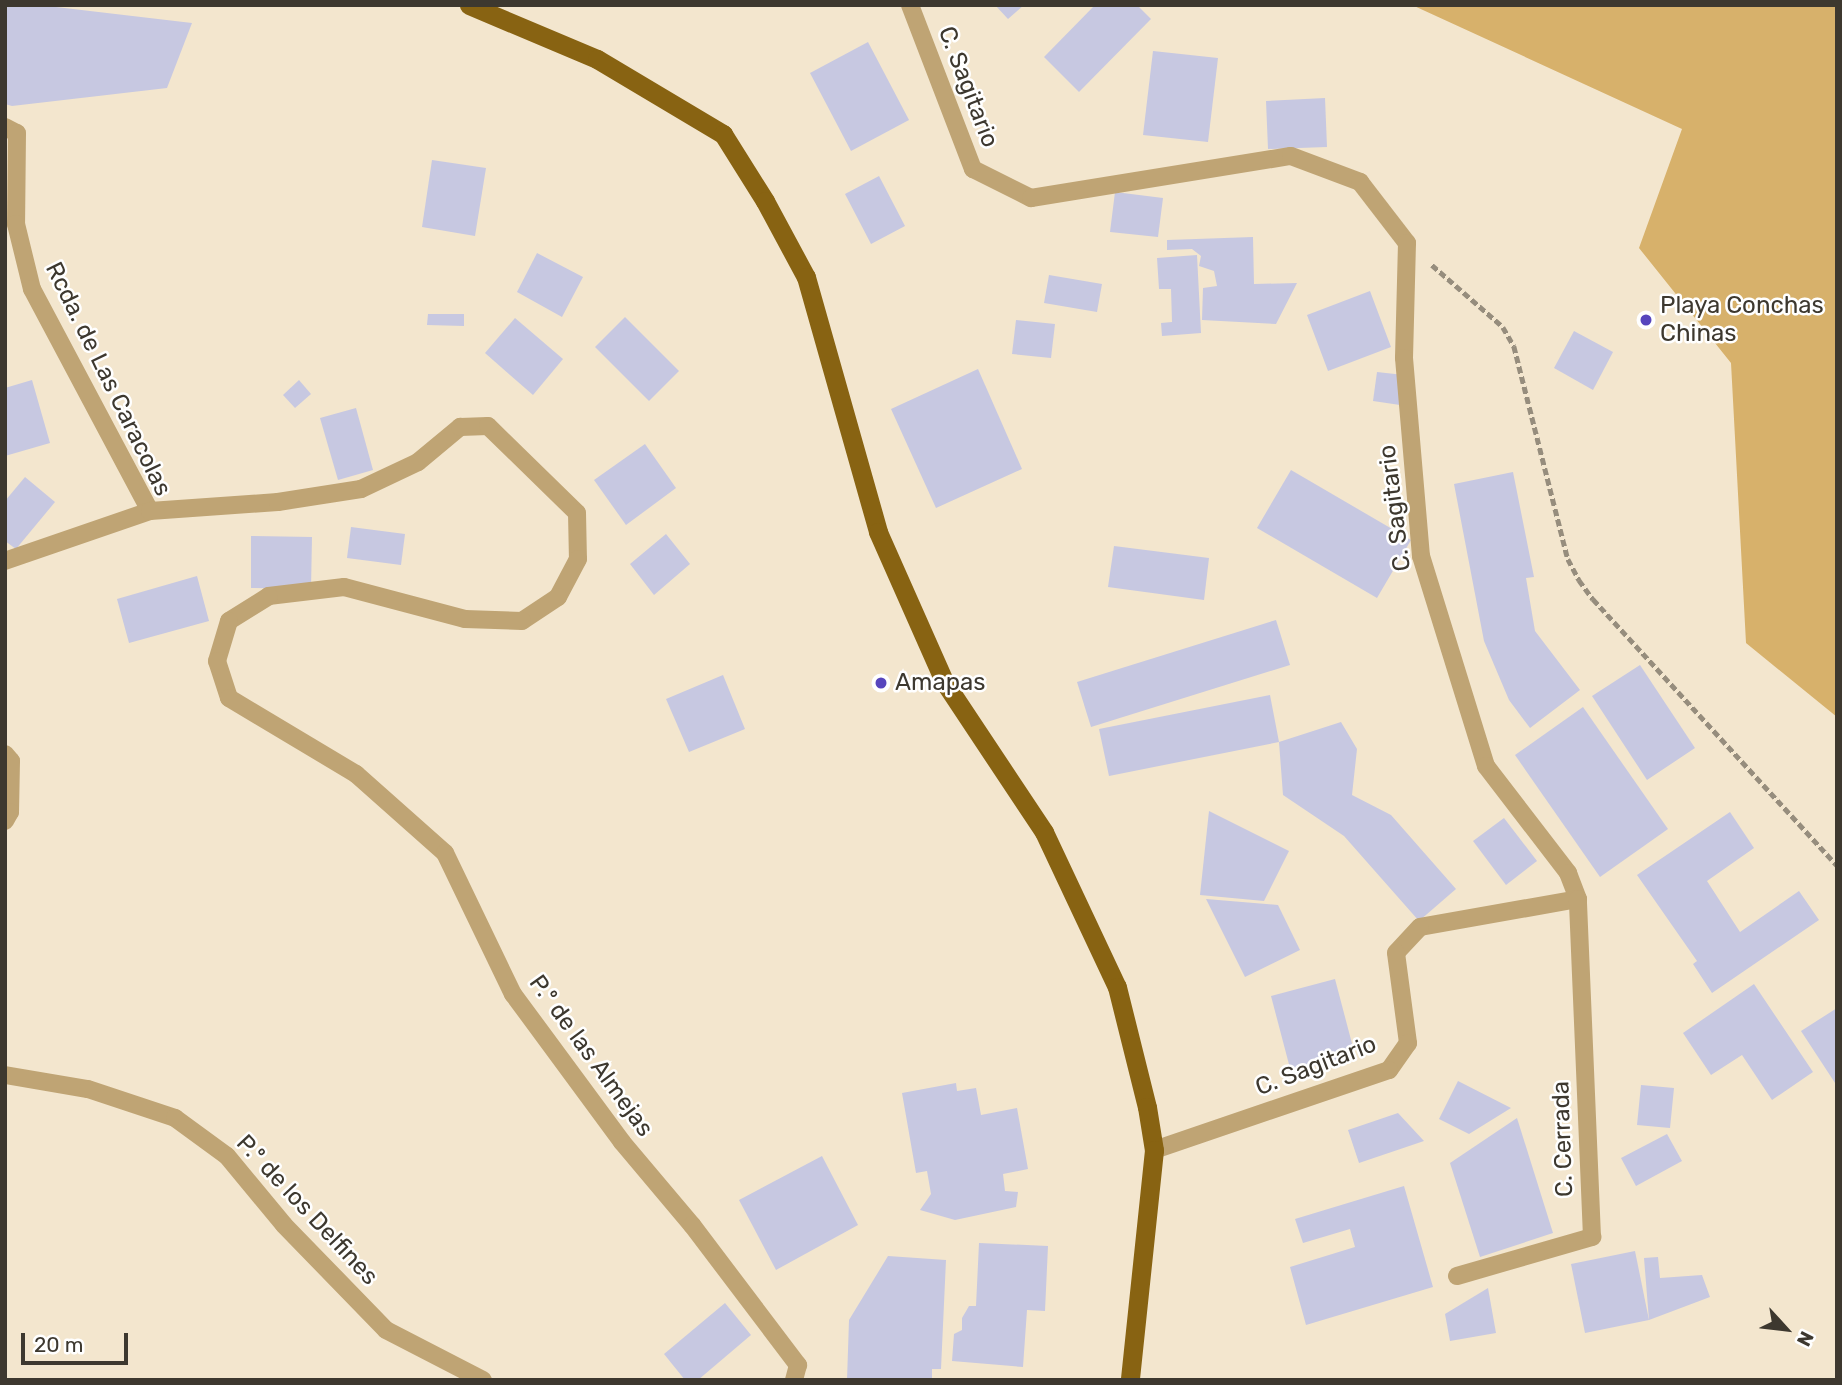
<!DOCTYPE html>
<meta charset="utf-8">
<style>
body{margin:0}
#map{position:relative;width:1842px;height:1385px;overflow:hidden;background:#f3e6ce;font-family:Rubik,sans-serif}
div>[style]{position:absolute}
.water>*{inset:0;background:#d7b16b}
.building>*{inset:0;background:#c7c8e1}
.path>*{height:4.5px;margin-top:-2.25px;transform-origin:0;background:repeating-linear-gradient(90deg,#968d7d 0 7px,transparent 0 10.5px)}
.minor>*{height:18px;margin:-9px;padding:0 9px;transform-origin:9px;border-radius:9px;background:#bfa474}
.trunk>*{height:19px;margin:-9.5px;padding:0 9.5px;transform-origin:9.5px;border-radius:9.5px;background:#886312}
.dots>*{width:19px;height:19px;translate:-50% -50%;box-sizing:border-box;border:4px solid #fff;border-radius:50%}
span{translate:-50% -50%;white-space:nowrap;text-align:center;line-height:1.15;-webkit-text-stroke:5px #fff;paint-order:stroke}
.street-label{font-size:24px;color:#3d382f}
.poi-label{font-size:24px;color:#3d382f}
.left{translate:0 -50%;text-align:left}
.frame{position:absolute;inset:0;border:7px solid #3d382f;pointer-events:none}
.north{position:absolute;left:1751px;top:1294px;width:70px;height:70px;-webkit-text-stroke:5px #fff;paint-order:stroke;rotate:117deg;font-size:19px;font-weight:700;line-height:28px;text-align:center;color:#3d382f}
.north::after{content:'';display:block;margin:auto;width:24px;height:32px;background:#3d382f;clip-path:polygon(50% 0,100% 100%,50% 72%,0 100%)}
.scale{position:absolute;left:21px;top:1333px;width:107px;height:32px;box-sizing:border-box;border:4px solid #3d382f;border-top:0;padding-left:9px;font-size:21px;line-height:24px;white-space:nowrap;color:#3d382f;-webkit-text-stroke:5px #fff;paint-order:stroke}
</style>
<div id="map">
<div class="water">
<div style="clip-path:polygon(1412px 5px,1837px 5px,1837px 717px,1746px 643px,1731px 363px,1639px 248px,1682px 129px)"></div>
</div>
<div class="building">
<div style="clip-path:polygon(5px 5px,39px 5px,192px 23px,167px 88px,12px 106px,5px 104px)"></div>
<div style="clip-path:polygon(995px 5px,1024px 5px,1008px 19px)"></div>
<div style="clip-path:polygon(1095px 5px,1137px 5px,1151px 19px,1079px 92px,1044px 57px)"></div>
<div style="clip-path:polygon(868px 42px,909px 120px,851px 151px,810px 73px)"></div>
<div style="clip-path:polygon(1153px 51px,1218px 58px,1208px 142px,1143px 135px)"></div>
<div style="clip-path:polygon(1325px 98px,1327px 147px,1268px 149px,1266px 101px)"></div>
<div style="clip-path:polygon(432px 160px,486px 168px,475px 236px,422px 227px)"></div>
<div style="clip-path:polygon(879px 176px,905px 226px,871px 244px,845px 194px)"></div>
<div style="clip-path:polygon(1115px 192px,1163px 198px,1158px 237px,1110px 232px)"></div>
<div style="clip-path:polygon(1253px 237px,1254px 284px,1297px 283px,1276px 324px,1202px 320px,1203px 288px,1217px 286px,1214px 271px,1199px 266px,1201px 256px,1192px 249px,1167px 250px,1167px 240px)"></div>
<div style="clip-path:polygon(537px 253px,583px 277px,562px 317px,517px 292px)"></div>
<div style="clip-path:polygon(1197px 255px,1201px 333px,1162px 336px,1161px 323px,1172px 322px,1171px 289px,1159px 289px,1157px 258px)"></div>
<div style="clip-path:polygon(1049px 275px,1102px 284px,1097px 312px,1044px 303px)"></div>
<div style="clip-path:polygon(1370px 291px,1391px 347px,1328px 371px,1307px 315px)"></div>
<div style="clip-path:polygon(428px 314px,464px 314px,464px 326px,427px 325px)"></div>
<div style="clip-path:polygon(625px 317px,679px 371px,649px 401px,595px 347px)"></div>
<div style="clip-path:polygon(515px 318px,563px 359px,533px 395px,485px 353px)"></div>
<div style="clip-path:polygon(1016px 320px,1055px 324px,1051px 358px,1012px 354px)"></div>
<div style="clip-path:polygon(1574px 331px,1613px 352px,1593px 390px,1554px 368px)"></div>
<div style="clip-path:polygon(978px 369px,1022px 469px,936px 508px,891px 409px)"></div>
<div style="clip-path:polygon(1377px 372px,1404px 375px,1400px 405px,1373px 401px)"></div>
<div style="clip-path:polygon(32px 380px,50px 443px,5px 456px,5px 388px)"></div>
<div style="clip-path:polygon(299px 380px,311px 394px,295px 408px,283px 395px)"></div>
<div style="clip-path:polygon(356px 408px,373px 470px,338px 480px,320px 418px)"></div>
<div style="clip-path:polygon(645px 444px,676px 488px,626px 525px,594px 480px)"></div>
<div style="clip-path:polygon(1291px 470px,1411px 540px,1377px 598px,1257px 528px)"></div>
<div style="clip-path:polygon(1513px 472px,1534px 577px,1526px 578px,1535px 631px,1580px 690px,1530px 728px,1509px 700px,1484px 641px,1454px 484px)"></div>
<div style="clip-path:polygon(25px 477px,55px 502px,16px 549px,5px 541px,5px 501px)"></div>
<div style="clip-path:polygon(351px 527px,405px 534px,401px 565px,347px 558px)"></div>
<div style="clip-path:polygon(666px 534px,690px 564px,654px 595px,630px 564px)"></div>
<div style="clip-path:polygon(251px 536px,312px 537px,311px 589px,251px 588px)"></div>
<div style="clip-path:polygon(1114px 546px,1209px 558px,1204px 600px,1108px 587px)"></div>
<div style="clip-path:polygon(197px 576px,209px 621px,129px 643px,117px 599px)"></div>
<div style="clip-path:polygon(1276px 620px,1290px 665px,1091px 727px,1077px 682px)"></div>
<div style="clip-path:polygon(1640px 665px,1695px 748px,1647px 780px,1592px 696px)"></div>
<div style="clip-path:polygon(723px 675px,745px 729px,689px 752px,666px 699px)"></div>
<div style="clip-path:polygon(1270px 695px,1279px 742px,1341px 722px,1357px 749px,1352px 795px,1391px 815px,1456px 889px,1419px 921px,1344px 836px,1283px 795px,1279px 742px,1109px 776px,1099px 729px)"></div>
<div style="clip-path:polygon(1583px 707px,1668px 829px,1600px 877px,1515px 755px)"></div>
<div style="clip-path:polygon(1209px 811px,1289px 851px,1264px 901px,1200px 895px)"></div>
<div style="clip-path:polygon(1730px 812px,1754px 848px,1707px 881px,1740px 932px,1799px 891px,1819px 920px,1712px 993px,1693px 964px,1697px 961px,1637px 875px)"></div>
<div style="clip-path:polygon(1504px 818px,1537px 861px,1506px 885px,1473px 841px)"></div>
<div style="clip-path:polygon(1206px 899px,1278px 905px,1300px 950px,1245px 977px)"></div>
<div style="clip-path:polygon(1335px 979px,1355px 1055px,1291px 1072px,1271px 996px)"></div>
<div style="clip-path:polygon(1754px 984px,1813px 1072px,1772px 1100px,1742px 1055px,1711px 1075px,1683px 1033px)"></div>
<div style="clip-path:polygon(1837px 1008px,1837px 1086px,1801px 1031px)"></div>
<div style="clip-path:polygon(1458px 1081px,1511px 1108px,1469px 1134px,1439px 1119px)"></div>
<div style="clip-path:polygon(956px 1083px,957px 1091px,976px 1088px,981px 1115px,1017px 1108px,1028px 1169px,1003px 1174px,1005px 1191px,1018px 1192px,1016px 1207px,955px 1220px,920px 1210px,931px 1194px,927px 1171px,916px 1173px,902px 1093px)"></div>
<div style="clip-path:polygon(1641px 1085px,1674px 1088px,1670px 1128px,1637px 1125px)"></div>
<div style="clip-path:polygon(1398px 1113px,1424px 1141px,1359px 1163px,1348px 1130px)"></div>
<div style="clip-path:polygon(1517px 1118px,1553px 1233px,1480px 1257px,1450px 1163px)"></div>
<div style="clip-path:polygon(1667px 1134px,1682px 1161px,1636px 1186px,1621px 1158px)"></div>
<div style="clip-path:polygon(822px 1156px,858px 1225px,776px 1270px,739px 1200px)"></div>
<div style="clip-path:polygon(1404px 1186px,1433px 1287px,1306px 1325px,1290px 1267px,1355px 1247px,1350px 1229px,1303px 1243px,1295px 1219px)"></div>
<div style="clip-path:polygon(979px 1243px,1048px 1246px,1045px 1311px,1027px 1310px,1023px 1367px,952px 1361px,954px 1334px,962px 1330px,962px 1318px,969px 1306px,976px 1306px)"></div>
<div style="clip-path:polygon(1635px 1251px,1649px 1320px,1585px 1333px,1571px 1264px)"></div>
<div style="clip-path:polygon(888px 1256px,946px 1260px,941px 1369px,932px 1369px,932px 1380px,847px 1380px,849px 1320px)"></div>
<div style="clip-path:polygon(1658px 1257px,1660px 1278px,1702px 1275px,1710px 1297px,1649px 1320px,1644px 1258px)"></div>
<div style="clip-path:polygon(1488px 1288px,1496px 1333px,1450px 1341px,1445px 1314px)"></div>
<div style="clip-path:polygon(725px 1303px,751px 1335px,698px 1380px,685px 1380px,664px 1354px)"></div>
</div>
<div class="path">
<div style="left:1432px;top:265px;width:94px;rotate:41.1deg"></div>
<div style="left:1503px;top:327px;width:22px;rotate:60deg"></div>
<div style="left:1514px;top:346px;width:220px;rotate:75.8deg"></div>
<div style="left:1568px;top:559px;width:24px;rotate:62deg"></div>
<div style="left:1579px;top:580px;width:24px;rotate:54deg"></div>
<div style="left:1593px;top:599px;width:361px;rotate:47.5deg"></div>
</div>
<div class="minor">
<div style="left:910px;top:5px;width:176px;rotate:69deg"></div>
<div style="left:973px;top:169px;width:65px;rotate:26.6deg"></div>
<div style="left:1031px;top:198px;width:263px;rotate:-9.2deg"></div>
<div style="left:1291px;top:156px;width:74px;rotate:20.6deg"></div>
<div style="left:1360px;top:182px;width:77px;rotate:52.4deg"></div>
<div style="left:1407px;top:243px;width:115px;rotate:91.5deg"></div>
<div style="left:1404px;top:358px;width:199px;rotate:85.1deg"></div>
<div style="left:1421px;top:556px;width:220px;rotate:72.8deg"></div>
<div style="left:1486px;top:766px;width:135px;rotate:52.5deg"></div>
<div style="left:1568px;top:873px;width:28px;rotate:69deg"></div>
<div style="left:1578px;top:899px;width:160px;rotate:170deg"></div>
<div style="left:1420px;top:927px;width:35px;rotate:133deg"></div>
<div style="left:1396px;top:953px;width:91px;rotate:82.4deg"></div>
<div style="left:1408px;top:1043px;width:33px;rotate:125deg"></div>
<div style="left:1389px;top:1070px;width:248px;rotate:161.2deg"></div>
<div style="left:5px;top:127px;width:13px;rotate:27deg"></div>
<div style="left:17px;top:133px;width:91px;rotate:90.6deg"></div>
<div style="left:16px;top:224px;width:67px;rotate:76.2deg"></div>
<div style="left:32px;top:289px;width:251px;rotate:62deg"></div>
<div style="left:150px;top:511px;width:153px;rotate:161deg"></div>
<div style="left:150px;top:511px;width:128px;rotate:-4deg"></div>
<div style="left:278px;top:502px;width:84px;rotate:-8.9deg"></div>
<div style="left:361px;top:489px;width:63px;rotate:-25.3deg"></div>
<div style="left:418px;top:462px;width:55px;rotate:-39.8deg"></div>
<div style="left:460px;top:427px;width:28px;rotate:-2deg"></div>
<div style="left:488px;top:426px;width:124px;rotate:44.3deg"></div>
<div style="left:577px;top:513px;width:46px;rotate:88.8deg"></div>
<div style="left:578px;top:559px;width:43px;rotate:117.8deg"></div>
<div style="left:558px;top:597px;width:43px;rotate:146.3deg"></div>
<div style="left:522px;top:621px;width:57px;rotate:-178deg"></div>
<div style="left:465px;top:619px;width:125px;rotate:-165.2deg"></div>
<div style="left:344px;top:587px;width:76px;rotate:173.2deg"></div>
<div style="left:269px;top:596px;width:47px;rotate:148deg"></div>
<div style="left:229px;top:621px;width:42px;rotate:106.7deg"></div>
<div style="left:217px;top:661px;width:39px;rotate:72deg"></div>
<div style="left:229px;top:698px;width:148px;rotate:30.9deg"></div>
<div style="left:356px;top:774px;width:119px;rotate:41.6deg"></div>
<div style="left:445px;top:853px;width:157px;rotate:64.3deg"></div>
<div style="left:513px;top:994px;width:184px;rotate:53.6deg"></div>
<div style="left:622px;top:1142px;width:109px;rotate:49.9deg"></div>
<div style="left:692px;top:1225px;width:176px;rotate:52.9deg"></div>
<div style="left:798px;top:1365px;width:16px;rotate:105deg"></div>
<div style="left:5px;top:754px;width:9px;rotate:49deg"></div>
<div style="left:11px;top:761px;width:51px;rotate:91.1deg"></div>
<div style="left:10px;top:812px;width:10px;rotate:119deg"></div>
<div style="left:5px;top:1075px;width:84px;rotate:9.6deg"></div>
<div style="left:88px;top:1089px;width:92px;rotate:18.4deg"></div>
<div style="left:175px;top:1118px;width:64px;rotate:36.2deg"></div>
<div style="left:227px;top:1156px;width:89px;rotate:50.4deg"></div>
<div style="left:284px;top:1225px;width:146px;rotate:45.8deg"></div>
<div style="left:386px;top:1330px;width:109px;rotate:27.3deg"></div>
<div style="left:1457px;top:1276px;width:141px;rotate:-16.1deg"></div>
<div style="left:1592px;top:1237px;width:338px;rotate:-92.4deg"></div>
</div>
<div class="trunk">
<div style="left:469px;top:5px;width:139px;rotate:22.9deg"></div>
<div style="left:597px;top:59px;width:147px;rotate:30.8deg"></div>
<div style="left:723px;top:134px;width:79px;rotate:57.9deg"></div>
<div style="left:765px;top:201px;width:86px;rotate:61.7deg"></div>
<div style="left:806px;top:277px;width:265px;rotate:74.2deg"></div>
<div style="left:878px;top:532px;width:165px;rotate:66.1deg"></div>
<div style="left:945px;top:683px;width:179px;rotate:56.4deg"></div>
<div style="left:1044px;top:832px;width:171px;rotate:64.8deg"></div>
<div style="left:1117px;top:987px;width:124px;rotate:76deg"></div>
<div style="left:1147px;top:1107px;width:44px;rotate:80.8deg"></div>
<div style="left:1154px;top:1150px;width:231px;rotate:96deg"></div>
</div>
<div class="dots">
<div style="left:1646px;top:320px;background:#5745bd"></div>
<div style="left:881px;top:683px;background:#5745bd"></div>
</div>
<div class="street-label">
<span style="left:968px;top:87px;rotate:69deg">C. Sagitario</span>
<span style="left:108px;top:379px;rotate:64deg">Rcda. de Las Caracolas</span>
<span style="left:1395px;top:508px;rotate:-97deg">C. Sagitario</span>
<span style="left:591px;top:1056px;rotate:54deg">P.º de las Almejas</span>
<span style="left:1316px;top:1066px;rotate:-21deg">C. Sagitario</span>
<span style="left:1563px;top:1139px;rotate:-92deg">C. Cerrada</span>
<span style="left:307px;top:1210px;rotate:47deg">P.º de los Delfines</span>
</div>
<div class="poi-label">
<span class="left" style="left:1660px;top:320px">Playa Conchas<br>Chinas</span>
<span class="left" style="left:895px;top:683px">Amapas</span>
</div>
<div class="frame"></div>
<div class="north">N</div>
<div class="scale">20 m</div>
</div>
